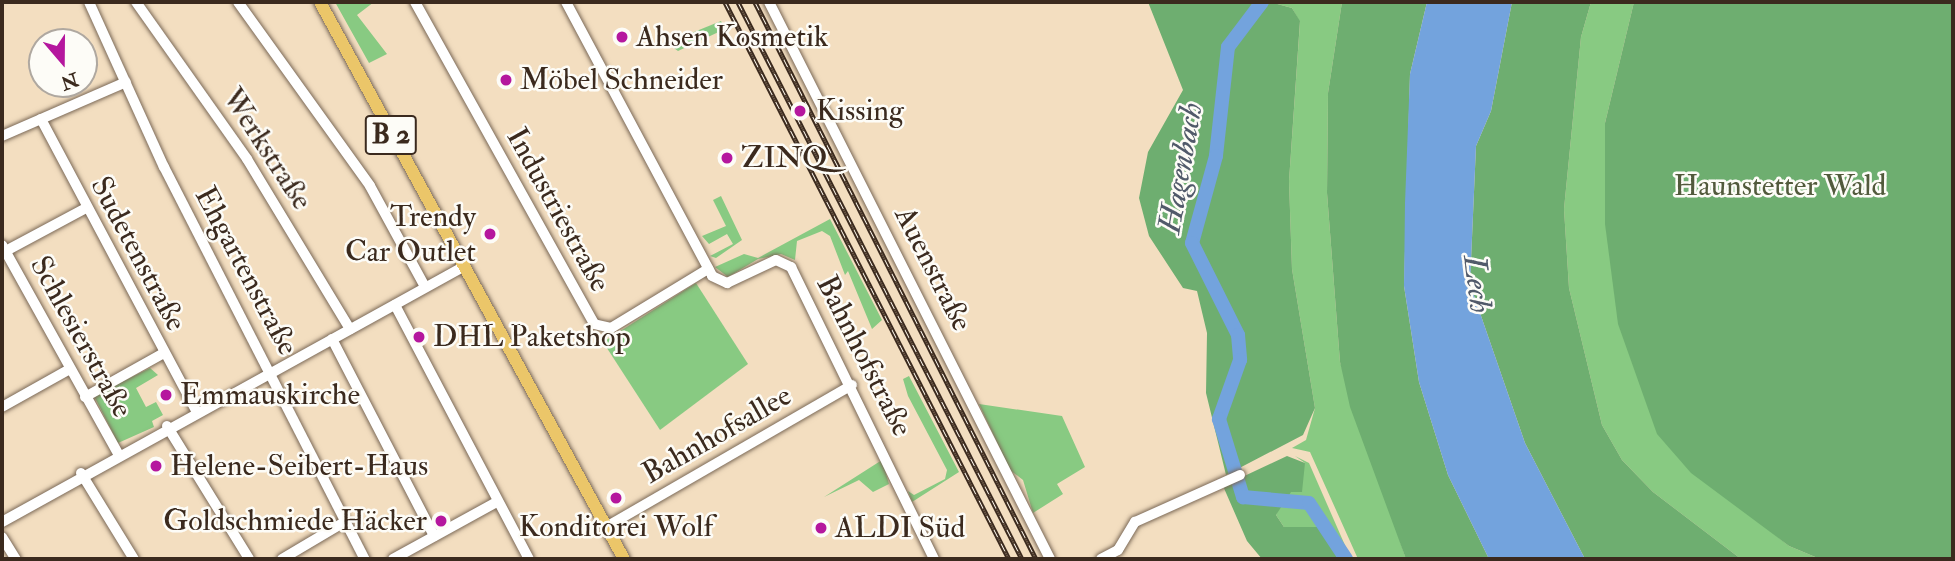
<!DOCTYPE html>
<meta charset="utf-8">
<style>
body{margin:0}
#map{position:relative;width:1955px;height:561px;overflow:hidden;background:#f3dec0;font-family:"IM FELL Double Pica",serif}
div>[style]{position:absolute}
.green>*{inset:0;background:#88ca82}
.forest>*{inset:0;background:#6eae70}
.water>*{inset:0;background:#73a3dd}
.river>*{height:14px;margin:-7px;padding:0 7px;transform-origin:7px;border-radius:7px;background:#73a3dd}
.roads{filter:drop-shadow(0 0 2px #7b6957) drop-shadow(0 0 2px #7b6957)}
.minor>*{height:10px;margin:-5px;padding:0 5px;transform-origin:5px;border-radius:5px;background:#fff}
.major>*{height:12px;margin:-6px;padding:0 6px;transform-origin:6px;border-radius:6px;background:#ebc669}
.rail>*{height:5px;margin-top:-2.5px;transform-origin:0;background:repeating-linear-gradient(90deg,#fdfcf7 0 8px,#3b2a1e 0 16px);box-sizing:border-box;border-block:2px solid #3b2a1e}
.dots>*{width:19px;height:19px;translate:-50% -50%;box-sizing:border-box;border:4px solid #fdfcf7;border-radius:50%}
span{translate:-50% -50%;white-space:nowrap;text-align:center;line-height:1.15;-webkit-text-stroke:5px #fdfcf7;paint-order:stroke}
.shield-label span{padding:2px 5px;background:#fdfcf7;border:2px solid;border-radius:5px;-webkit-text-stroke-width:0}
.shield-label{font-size:28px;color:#3b2a1e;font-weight:700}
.poi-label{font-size:30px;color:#3b2a1e}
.left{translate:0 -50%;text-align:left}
.right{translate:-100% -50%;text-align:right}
.street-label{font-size:30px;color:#3b2a1e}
.park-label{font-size:30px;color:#525a3c}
.water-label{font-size:32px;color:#515a6a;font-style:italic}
.frame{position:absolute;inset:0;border:4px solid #3b2a1e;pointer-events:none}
.north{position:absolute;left:28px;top:28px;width:70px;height:70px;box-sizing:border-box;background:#fdfcf7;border:2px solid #afa8a0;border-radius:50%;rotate:160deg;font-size:19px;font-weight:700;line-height:28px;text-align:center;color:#3b2a1e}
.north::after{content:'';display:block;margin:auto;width:24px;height:32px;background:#b5179e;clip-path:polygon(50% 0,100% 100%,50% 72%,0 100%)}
</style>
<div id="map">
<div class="green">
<div style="clip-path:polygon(335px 2px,374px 2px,357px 15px,387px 54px,369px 63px)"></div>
<div style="clip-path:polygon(1270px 2px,1342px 2px,1328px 93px,1327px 193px,1340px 362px,1406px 559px,1358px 559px,1310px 452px,1292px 448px,1306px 440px,1315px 408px,1292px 269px,1289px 181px,1300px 22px,1292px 8px)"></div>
<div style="clip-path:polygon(1591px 2px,1634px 2px,1605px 123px,1744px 510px,1789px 546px,1820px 559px,1741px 559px,1653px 492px,1622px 460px,1602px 425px,1569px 288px,1564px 209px,1581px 37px)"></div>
<div style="clip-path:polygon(721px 21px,725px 29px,678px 51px,667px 43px)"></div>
<div style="clip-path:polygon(721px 196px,742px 240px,716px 258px,710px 256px,733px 244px,727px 234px,709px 244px,702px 236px,726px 226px,713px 200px)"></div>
<div style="clip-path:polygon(830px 219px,882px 320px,872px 329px,848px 271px,845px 275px,830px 236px,822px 231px,797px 241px,795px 260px,781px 254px,758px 259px,728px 277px,715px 267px,744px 254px,758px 258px)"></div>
<div style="clip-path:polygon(696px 283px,748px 364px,660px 430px,603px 342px)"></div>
<div style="clip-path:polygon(150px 368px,158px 375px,136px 388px,146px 407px,156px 402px,163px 415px,152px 421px,154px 427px,118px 443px,94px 396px)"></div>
<div style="clip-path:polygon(909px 376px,959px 472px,912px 502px,908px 491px,914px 495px,945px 479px,947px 470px,908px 396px,903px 379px)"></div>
<div style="clip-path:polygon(979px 404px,1062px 416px,1085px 467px,1057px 484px,1063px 494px,1033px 513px,1023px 480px,1010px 470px)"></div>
<div style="clip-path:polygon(1295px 456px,1309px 463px,1351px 559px,1314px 503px,1285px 499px,1305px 463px)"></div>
<div style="clip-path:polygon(882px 460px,889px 484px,873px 492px,859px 480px,824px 497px)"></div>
<div style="clip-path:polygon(1280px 505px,1308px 505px,1323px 527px,1284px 527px,1276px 515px)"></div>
</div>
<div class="forest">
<div style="clip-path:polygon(1148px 2px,1270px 2px,1292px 8px,1300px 21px,1289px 181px,1292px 269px,1315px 408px,1303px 435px,1226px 475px,1206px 393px,1207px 333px,1197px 291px,1183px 288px,1149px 236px,1139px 198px,1148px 152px,1183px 90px)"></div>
<div style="clip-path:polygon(1342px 2px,1427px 2px,1410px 74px,1404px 286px,1419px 382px,1448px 475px,1489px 559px,1406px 559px,1350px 407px,1340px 362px,1327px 193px,1328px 93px)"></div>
<div style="clip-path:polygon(1512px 2px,1591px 2px,1581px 37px,1564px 209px,1569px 288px,1602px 425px,1622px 460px,1653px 492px,1741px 559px,1585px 559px,1525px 443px,1470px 284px,1476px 146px,1491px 111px)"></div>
<div style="clip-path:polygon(1634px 2px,1953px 2px,1953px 559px,1820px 559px,1789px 546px,1691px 473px,1657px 434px,1618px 324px,1605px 224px,1605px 123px)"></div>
<div style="clip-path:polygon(1287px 456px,1305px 463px,1302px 492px,1291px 492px,1276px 515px,1284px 527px,1323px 527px,1344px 559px,1262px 559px,1247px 541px,1223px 486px)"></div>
</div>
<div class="water">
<div style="clip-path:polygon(1427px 2px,1512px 2px,1491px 111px,1476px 146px,1470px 284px,1525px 443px,1585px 559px,1489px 559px,1448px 475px,1419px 382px,1404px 286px,1405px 203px,1410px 74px)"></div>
</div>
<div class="river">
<div style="left:1262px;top:2px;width:56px;rotate:127.1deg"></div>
<div style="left:1228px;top:47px;width:110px;rotate:96.3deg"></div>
<div style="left:1216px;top:156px;width:90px;rotate:105.4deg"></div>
<div style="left:1192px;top:243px;width:103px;rotate:63.4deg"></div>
<div style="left:1238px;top:335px;width:25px;rotate:85deg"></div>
<div style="left:1240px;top:360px;width:63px;rotate:109.6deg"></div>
<div style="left:1219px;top:419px;width:82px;rotate:72.9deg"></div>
<div style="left:1243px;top:497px;width:66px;rotate:5.2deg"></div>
<div style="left:1309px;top:503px;width:67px;rotate:56.5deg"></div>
</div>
<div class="roads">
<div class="minor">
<div style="left:89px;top:2px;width:181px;rotate:65.6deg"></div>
<div style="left:164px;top:167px;width:441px;rotate:62.9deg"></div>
<div style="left:136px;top:2px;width:192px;rotate:54.7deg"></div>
<div style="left:247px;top:159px;width:199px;rotate:58.8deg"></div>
<div style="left:238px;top:2px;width:226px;rotate:54.3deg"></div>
<div style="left:370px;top:186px;width:115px;rotate:61.4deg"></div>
<div style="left:415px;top:2px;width:368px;rotate:60.9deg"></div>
<div style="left:594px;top:324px;width:17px;rotate:13deg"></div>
<div style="left:611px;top:328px;width:114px;rotate:-31.3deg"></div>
<div style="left:566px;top:2px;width:310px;rotate:61.9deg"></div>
<div style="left:712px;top:276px;width:17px;rotate:25deg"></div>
<div style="left:727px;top:283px;width:54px;rotate:-25.1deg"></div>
<div style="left:776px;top:260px;width:17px;rotate:25deg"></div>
<div style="left:791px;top:267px;width:325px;rotate:63.9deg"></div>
<div style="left:769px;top:2px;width:624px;rotate:63.23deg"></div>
<div style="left:41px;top:119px;width:331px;rotate:62deg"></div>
<div style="left:2px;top:136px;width:135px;rotate:-23.5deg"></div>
<div style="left:2px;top:245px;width:238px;rotate:60.9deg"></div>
<div style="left:2px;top:253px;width:93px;rotate:-28.2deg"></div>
<div style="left:395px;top:305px;width:287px;rotate:62.2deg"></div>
<div style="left:332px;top:339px;width:222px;rotate:62.6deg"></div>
<div style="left:85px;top:397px;width:90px;rotate:-29.1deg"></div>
<div style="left:2px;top:407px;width:78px;rotate:-29.2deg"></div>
<div style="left:167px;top:426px;width:156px;rotate:58.3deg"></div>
<div style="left:81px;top:473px;width:101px;rotate:58.4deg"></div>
<div style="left:2px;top:522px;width:527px;rotate:-28.95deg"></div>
<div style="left:606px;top:527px;width:284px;rotate:-30deg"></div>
<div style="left:2px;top:537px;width:26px;rotate:58deg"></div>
<div style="left:282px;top:559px;width:74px;rotate:-30.7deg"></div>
<div style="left:393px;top:559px;width:116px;rotate:-28.8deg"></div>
<div style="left:1101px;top:559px;width:19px;rotate:-28deg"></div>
<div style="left:1118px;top:550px;width:33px;rotate:-59deg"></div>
<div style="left:1135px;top:522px;width:115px;rotate:-24.1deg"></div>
</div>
<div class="major">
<div style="left:320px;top:2px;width:635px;rotate:61.38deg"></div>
</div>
</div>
<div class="rail">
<div style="left:725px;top:2px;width:625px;rotate:62.98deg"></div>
<div style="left:738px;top:2px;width:625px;rotate:62.98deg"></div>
<div style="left:755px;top:2px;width:624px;rotate:63.23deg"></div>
</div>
<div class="dots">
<div style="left:622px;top:37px;background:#b5179e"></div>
<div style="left:506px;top:80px;background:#b5179e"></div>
<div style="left:800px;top:111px;background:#b5179e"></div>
<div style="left:727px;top:158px;background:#b5179e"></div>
<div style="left:490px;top:234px;background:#b5179e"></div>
<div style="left:419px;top:337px;background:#b5179e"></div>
<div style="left:166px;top:395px;background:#b5179e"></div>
<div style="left:156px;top:466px;background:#b5179e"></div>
<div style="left:616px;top:498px;background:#b5179e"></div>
<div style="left:441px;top:521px;background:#b5179e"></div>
<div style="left:821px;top:528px;background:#b5179e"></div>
</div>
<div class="shield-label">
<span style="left:391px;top:135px">B 2</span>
</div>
<div class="poi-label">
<span class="left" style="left:636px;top:37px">Ahsen Kosmetik</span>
<span class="left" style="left:520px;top:80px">Möbel Schneider</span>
<span class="left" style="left:816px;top:111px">Kissing</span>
<span class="left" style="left:741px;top:158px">ZINQ</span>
<span class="right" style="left:476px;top:234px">Trendy<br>Car Outlet</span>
<span class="left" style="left:433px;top:337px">DHL Paketshop</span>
<span class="left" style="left:180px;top:395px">Emmauskirche</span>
<span class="left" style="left:170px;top:466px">Helene-Seibert-Haus</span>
<span class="right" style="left:427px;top:521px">Goldschmiede Häcker</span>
<span style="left:616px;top:527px">Konditorei Wolf</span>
<span class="left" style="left:835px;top:528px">ALDI Süd</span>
</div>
<div class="street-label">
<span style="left:267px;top:149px;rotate:57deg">Werkstraße</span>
<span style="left:558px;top:210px;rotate:61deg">Industriestraße</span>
<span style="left:138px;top:254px;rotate:62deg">Sudetenstraße</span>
<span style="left:933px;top:269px;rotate:63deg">Auenstraße</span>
<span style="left:246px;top:271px;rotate:62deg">Ehgartenstraße</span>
<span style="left:81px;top:337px;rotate:61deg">Schlesierstraße</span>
<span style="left:864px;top:356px;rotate:63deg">Bahnhofstraße</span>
<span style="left:717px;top:435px;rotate:-30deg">Bahnhofsallee</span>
</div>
<div class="park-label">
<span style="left:1780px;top:186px">Haunstetter Wald</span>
</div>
<div class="water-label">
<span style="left:1181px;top:168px;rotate:-80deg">Hagenbach</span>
<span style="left:1477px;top:284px;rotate:83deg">Lech</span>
</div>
<div class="frame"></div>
<div class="north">N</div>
</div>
